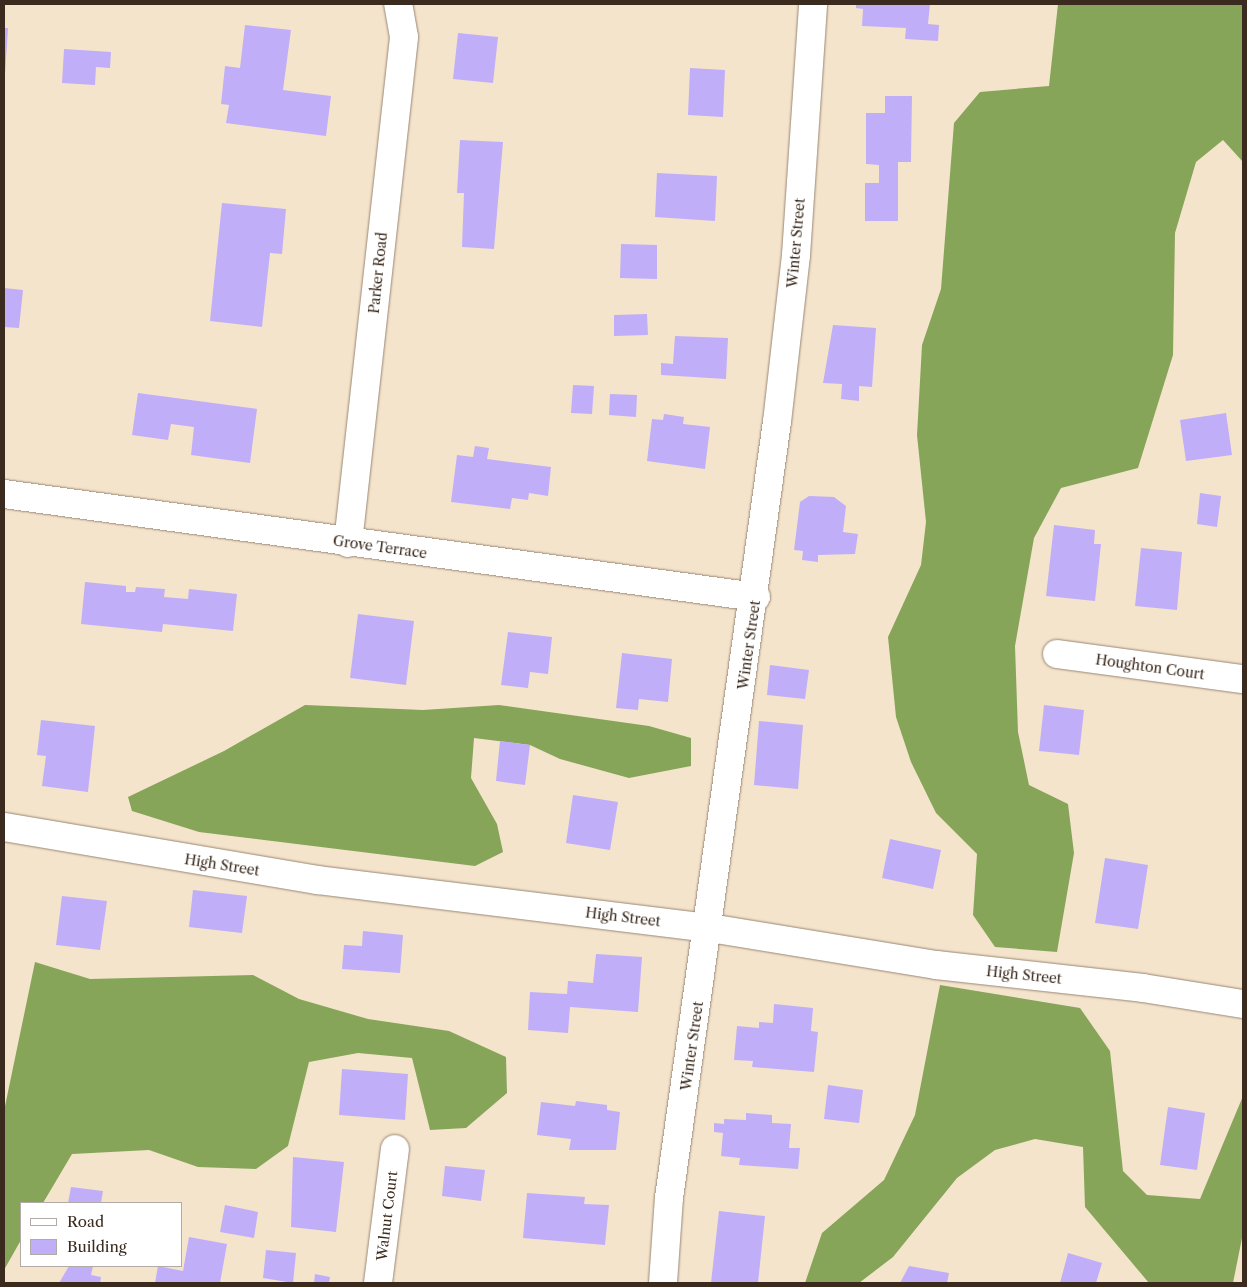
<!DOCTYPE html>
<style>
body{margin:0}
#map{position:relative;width:1247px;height:1287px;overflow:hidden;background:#f5e4cc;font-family:"Libre Caslon Text",serif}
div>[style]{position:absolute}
.forest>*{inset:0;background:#86a559}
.building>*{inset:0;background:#c0aef9}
.roads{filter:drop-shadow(0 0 1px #988775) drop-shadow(0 0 1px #988775)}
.minor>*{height:28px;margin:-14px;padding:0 14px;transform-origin:14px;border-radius:14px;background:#fff}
span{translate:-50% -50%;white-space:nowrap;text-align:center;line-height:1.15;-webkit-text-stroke:5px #fff;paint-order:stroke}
.street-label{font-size:14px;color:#3b2a1e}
.frame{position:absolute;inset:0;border:5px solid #3b2a1e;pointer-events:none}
.legend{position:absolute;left:20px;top:1202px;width:162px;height:65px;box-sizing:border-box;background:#fff;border:1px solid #b1aaa5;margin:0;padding:6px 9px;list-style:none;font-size:15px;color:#3b2a1e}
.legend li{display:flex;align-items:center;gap:10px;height:25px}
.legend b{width:25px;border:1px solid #b1aaa5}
</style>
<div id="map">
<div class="forest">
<div style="clip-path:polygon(1058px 4px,1243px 4px,1243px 162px,1223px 140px,1196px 162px,1175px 233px,1173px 355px,1138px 468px,1061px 488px,1034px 538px,1015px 646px,1018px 732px,1029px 785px,1068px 804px,1074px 853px,1057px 952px,995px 947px,973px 915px,977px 854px,936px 813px,911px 762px,896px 717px,888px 637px,921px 565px,926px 522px,917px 435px,922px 345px,941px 289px,954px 123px,980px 92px,1049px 86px)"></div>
<div style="clip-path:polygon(305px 705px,423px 710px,499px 705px,649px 726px,691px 738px,691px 766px,629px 778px,560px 759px,530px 745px,474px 738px,471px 778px,497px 824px,503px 852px,475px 866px,199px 832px,132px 811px,128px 797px,224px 751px)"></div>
<div style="clip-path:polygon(35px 962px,90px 979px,253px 975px,299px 999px,368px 1019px,449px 1031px,506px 1057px,507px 1093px,466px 1128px,430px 1130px,412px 1058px,358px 1053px,309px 1062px,288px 1146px,256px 1169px,198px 1167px,149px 1150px,72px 1154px,43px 1203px,21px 1203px,21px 1240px,4px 1270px,4px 1111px)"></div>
<div style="clip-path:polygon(940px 985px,1080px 1008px,1110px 1051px,1123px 1171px,1147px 1195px,1200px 1199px,1243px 1096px,1243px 1233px,1233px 1283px,1149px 1283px,1085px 1207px,1083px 1147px,1035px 1139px,995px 1150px,957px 1178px,893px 1257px,859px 1283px,805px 1283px,822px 1233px,884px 1180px,915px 1115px)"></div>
</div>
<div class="building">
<div style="clip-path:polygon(856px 4px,930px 4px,928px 24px,939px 25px,938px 41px,905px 39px,906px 28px,862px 26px,863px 9px,856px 8px)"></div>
<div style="clip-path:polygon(245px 25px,291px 30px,283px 90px,331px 96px,326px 136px,226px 123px,229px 105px,221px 104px,225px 66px,240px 68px)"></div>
<div style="clip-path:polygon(4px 28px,8px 28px,5px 75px,4px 75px)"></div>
<div style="clip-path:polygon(458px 33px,498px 37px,493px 83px,453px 79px)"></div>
<div style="clip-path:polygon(64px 49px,111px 52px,110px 68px,96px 67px,95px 85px,62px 83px)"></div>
<div style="clip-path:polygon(690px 68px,725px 70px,723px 117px,688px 115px)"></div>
<div style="clip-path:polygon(885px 96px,912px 96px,911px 162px,898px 162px,898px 221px,865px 221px,865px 183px,879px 183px,879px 165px,866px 164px,866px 113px,885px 113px)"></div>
<div style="clip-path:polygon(460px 140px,503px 142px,494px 249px,462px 247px,464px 193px,457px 193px)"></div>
<div style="clip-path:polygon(657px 173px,717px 176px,715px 221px,655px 217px)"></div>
<div style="clip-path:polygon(222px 203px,286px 209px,282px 254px,270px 253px,262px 327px,210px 321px)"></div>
<div style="clip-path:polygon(621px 244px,657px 245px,657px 279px,620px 278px)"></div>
<div style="clip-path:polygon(4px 288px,23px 290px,19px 328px,4px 327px)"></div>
<div style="clip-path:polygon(647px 314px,648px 335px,614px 336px,614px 315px)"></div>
<div style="clip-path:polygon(833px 325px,876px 328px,872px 387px,859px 386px,859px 401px,841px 399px,842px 384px,823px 383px)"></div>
<div style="clip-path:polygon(675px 336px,728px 338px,726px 379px,661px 375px,661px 363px,673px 364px)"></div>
<div style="clip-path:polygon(573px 385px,594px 386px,592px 414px,571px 413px)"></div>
<div style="clip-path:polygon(138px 393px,257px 409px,250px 463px,191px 455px,194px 427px,171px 424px,168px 440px,132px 435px)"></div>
<div style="clip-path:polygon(610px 394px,637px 395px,636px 417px,609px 415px)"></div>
<div style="clip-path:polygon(1226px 413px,1232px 455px,1186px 461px,1180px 420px)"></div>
<div style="clip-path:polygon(664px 414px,684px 417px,683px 424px,710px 427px,705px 469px,647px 461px,652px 419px,663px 420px)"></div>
<div style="clip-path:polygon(475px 446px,489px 448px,487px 459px,551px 467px,548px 496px,529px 493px,528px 500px,512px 498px,510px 509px,451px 502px,457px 455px,473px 457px)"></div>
<div style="clip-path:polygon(1200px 493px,1221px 496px,1217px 527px,1197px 524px)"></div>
<div style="clip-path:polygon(809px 496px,834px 497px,846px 506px,843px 532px,858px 534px,855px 554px,818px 555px,818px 562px,802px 560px,803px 551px,794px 550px,800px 502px)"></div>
<div style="clip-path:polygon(1054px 525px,1095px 530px,1094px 544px,1101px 544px,1095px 601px,1046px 596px)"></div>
<div style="clip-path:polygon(1141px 548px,1182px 552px,1177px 610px,1135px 606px)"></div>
<div style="clip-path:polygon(85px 582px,126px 586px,126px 592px,135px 592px,136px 587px,165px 589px,164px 597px,188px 599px,189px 589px,237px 594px,233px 631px,163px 624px,162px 632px,81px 624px)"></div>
<div style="clip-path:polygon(358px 614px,414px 621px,406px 685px,350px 678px)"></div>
<div style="clip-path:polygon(508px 632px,552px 637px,548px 674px,530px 672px,528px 688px,501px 685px)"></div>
<div style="clip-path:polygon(622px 653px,672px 659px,668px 702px,639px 699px,638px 710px,616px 708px)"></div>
<div style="clip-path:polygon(770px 665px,809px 670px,805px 699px,767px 695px)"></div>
<div style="clip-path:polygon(1044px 705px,1084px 710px,1079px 755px,1039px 751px)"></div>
<div style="clip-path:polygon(41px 720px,95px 726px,88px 792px,42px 786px,46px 756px,37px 755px)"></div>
<div style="clip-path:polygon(759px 721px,803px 725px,798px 789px,754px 785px)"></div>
<div style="clip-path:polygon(500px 741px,530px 745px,525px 785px,496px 781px)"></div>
<div style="clip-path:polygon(573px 795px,618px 802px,610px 850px,566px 843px)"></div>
<div style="clip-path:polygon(890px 839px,941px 850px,933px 889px,882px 878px)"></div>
<div style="clip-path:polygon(1105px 858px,1148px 865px,1138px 929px,1095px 923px)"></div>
<div style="clip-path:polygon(193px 890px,247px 896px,242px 933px,189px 927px)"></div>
<div style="clip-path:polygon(62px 896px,107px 901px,100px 950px,56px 945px)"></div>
<div style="clip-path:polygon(363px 931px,403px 935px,400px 973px,342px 969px,344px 945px,362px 946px)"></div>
<div style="clip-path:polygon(596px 954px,642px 957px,638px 1012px,570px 1007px,568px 1033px,528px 1030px,530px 992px,567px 994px,568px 981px,593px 983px)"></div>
<div style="clip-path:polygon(774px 1004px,813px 1008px,811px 1031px,818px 1032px,814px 1072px,752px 1067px,753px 1061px,734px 1060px,737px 1026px,759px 1028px,759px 1022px,773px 1023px)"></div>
<div style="clip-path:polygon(342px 1069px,408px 1074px,405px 1120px,339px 1115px)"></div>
<div style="clip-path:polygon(828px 1085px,863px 1090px,859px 1123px,824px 1119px)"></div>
<div style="clip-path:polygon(576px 1101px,607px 1105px,607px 1110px,620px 1112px,616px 1150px,569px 1150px,571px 1139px,537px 1135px,541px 1102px,575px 1106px)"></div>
<div style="clip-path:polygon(1168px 1107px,1205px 1113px,1197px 1170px,1160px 1165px)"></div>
<div style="clip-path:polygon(746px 1113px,772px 1115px,772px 1123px,791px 1124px,789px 1148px,800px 1148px,798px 1169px,739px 1165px,740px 1158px,721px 1156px,723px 1133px,714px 1132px,714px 1123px,724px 1124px,724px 1119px,746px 1120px)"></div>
<div style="clip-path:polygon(293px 1157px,344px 1162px,336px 1232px,291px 1227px)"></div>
<div style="clip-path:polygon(445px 1166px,485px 1170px,481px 1201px,442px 1196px)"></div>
<div style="clip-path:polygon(71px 1187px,103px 1191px,101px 1203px,68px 1203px)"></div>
<div style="clip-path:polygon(527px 1193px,585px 1197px,584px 1204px,609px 1205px,605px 1245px,523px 1238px)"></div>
<div style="clip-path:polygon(225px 1205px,258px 1212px,254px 1238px,220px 1232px)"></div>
<div style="clip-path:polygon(719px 1211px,765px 1216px,758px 1283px,711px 1283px)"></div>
<div style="clip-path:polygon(189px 1237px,227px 1244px,220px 1283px,155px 1283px,158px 1266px,183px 1271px)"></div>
<div style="clip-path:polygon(266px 1250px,296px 1253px,293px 1283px,263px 1278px)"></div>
<div style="clip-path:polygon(1068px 1253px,1102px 1263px,1096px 1283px,1060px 1283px)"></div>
<div style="clip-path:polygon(69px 1266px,93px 1266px,91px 1275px,101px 1277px,100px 1283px,59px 1283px)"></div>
<div style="clip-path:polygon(909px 1266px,949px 1273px,947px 1283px,900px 1283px)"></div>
<div style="clip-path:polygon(315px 1274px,330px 1277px,329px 1283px,314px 1283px)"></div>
</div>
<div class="roads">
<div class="minor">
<div style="left:4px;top:494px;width:759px;rotate:7.8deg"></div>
<div style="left:348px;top:543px;width:509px;rotate:-83.68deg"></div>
<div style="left:404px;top:37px;width:34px;rotate:-100deg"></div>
<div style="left:1057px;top:654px;width:188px;rotate:7.7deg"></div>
<div style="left:4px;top:827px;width:318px;rotate:9.6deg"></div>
<div style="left:318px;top:880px;width:395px;rotate:7deg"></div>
<div style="left:710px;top:928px;width:229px;rotate:9.3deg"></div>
<div style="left:936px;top:965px;width:208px;rotate:6.3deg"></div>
<div style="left:1143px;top:988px;width:101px;rotate:9.1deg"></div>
<div style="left:378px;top:1283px;width:135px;rotate:-82.8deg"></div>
<div style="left:663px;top:1283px;width:85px;rotate:-86deg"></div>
<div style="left:669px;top:1198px;width:783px;rotate:-82.08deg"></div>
<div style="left:777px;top:422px;width:168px;rotate:-83.5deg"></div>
<div style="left:796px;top:255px;width:252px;rotate:-86.1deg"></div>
</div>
</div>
<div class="street-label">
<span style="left:796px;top:243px;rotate:-85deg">Winter Street</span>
<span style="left:378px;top:273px;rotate:-84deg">Parker Road</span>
<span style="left:380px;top:547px;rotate:8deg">Grove Terrace</span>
<span style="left:749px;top:645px;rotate:-82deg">Winter Street</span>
<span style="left:1150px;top:667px;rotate:8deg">Houghton Court</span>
<span style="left:222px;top:865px;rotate:9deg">High Street</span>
<span style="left:623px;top:917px;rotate:7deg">High Street</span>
<span style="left:1024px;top:975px;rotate:6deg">High Street</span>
<span style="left:692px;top:1046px;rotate:-82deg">Winter Street</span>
<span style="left:387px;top:1216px;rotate:-83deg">Walnut Court</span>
</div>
<div class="frame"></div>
<ul class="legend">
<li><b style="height:6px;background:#fff"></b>Road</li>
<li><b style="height:14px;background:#c0aef9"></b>Building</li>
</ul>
</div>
